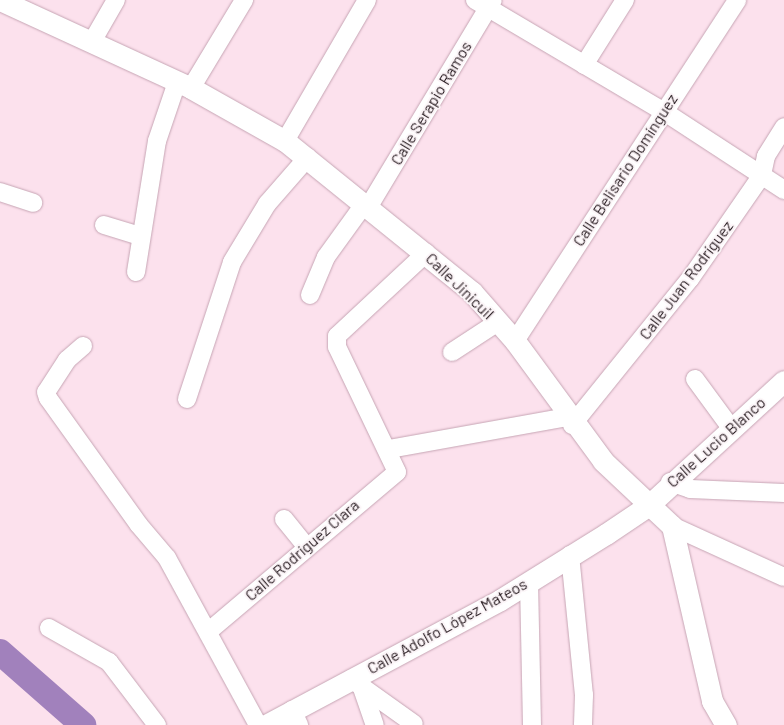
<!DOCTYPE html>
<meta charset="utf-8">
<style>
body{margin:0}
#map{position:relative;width:784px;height:725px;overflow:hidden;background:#fce1ed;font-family:Barlow,sans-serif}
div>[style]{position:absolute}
.river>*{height:26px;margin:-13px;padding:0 13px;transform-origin:13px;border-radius:13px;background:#a181bc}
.roads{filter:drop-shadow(0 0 1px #c6a5b4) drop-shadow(0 0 1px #c6a5b4)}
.minor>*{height:18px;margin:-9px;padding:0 9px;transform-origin:9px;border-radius:9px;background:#fff}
.tertiary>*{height:21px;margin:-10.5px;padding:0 10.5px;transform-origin:10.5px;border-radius:10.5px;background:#fff}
span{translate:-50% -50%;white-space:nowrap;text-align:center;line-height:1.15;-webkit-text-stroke:4px #fbf4f7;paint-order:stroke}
.street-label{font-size:16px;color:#2a1e23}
</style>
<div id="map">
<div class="river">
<div style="left:0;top:652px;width:111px;rotate:41.3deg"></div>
</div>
<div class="roads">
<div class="minor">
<div style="left:475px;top:0;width:218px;rotate:30.6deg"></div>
<div style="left:663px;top:111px;width:145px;rotate:33.1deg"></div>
<div style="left:93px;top:40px;width:46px;rotate:-60.1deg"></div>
<div style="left:584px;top:65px;width:77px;rotate:-57.8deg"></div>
<div style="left:191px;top:88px;width:103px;rotate:-58.9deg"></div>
<div style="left:285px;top:141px;width:163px;rotate:-59.8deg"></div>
<div style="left:0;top:192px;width:35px;rotate:18deg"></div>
<div style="left:369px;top:206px;width:240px;rotate:-59deg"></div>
<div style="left:104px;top:225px;width:38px;rotate:17deg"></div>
<div style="left:136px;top:272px;width:133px;rotate:-80.9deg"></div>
<div style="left:157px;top:141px;width:62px;rotate:-71.3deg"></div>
<div style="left:310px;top:295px;width:41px;rotate:-67.2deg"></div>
<div style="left:326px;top:257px;width:67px;rotate:-54.2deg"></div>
<div style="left:515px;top:341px;width:407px;rotate:-56.9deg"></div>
<div style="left:83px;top:346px;width:21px;rotate:139deg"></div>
<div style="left:67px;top:360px;width:38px;rotate:123deg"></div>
<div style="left:46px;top:392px;width:6px;rotate:72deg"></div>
<div style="left:48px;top:398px;width:156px;rotate:54.4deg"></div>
<div style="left:139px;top:525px;width:43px;rotate:49.7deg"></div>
<div style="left:167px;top:558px;width:190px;rotate:61.4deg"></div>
<div style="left:452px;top:352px;width:55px;rotate:-33.1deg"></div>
<div style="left:695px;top:379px;width:61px;rotate:53.7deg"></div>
<div style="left:187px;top:399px;width:144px;rotate:-71.8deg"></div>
<div style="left:232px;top:262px;width:68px;rotate:-58.9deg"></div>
<div style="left:267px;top:204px;width:62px;rotate:-48.9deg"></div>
<div style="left:572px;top:425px;width:188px;rotate:-51.1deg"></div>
<div style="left:690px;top:279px;width:126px;rotate:-55.3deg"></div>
<div style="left:762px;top:175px;width:19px;rotate:-78deg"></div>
<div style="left:766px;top:156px;width:34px;rotate:-58deg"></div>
<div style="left:389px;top:449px;width:180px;rotate:-10.2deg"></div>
<div style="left:670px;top:482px;width:21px;rotate:19deg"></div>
<div style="left:690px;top:489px;width:94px;rotate:2.4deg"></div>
<div style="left:284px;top:519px;width:35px;rotate:51deg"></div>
<div style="left:672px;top:526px;width:123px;rotate:24.5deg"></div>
<div style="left:570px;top:555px;width:141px;rotate:84.3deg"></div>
<div style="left:584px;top:695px;width:30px;rotate:92deg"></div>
<div style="left:529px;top:582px;width:143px;rotate:88.8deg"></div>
<div style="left:49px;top:628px;width:69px;rotate:29.5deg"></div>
<div style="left:109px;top:662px;width:79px;rotate:52.7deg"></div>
<div style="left:209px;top:631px;width:246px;rotate:-40.2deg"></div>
<div style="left:397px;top:472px;width:139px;rotate:-115.6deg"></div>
<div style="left:337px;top:347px;width:11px;rotate:-90deg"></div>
<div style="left:337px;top:336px;width:122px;rotate:-43deg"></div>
<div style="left:351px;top:679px;width:77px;rotate:35.5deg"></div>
<div style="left:362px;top:688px;width:39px;rotate:71deg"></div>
<div style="left:292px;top:710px;width:17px;rotate:65deg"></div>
</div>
<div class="tertiary">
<div style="left:0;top:0;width:210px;rotate:24.7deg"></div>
<div style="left:191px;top:88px;width:108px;rotate:29.4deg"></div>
<div style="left:285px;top:141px;width:240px;rotate:38.9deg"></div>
<div style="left:472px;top:292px;width:65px;rotate:48.7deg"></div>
<div style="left:515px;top:341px;width:149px;rotate:53.7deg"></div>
<div style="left:603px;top:461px;width:95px;rotate:43.3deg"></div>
<div style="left:672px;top:526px;width:180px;rotate:77.1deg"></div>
<div style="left:712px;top:701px;width:28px;rotate:60deg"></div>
<div style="left:266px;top:725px;width:265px;rotate:-28.1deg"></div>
<div style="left:500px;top:600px;width:125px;rotate:-31.9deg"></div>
<div style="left:606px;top:534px;width:52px;rotate:-34deg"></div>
<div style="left:649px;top:505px;width:183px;rotate:-42.6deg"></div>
</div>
</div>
<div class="street-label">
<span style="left:431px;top:103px;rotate:-59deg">Calle Serapio Ramos</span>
<span style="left:625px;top:170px;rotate:-57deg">Calle Belisario Domínguez</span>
<span style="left:686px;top:280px;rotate:-53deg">Calle Juan Rodríguez</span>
<span style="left:460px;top:286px;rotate:44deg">Calle Jinicuil</span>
<span style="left:716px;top:442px;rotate:-42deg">Calle Lucio Blanco</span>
<span style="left:302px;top:550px;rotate:-41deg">Calle Rodríguez Clara</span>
<span style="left:447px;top:626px;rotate:-29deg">Calle Adolfo López Mateos</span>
</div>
</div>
